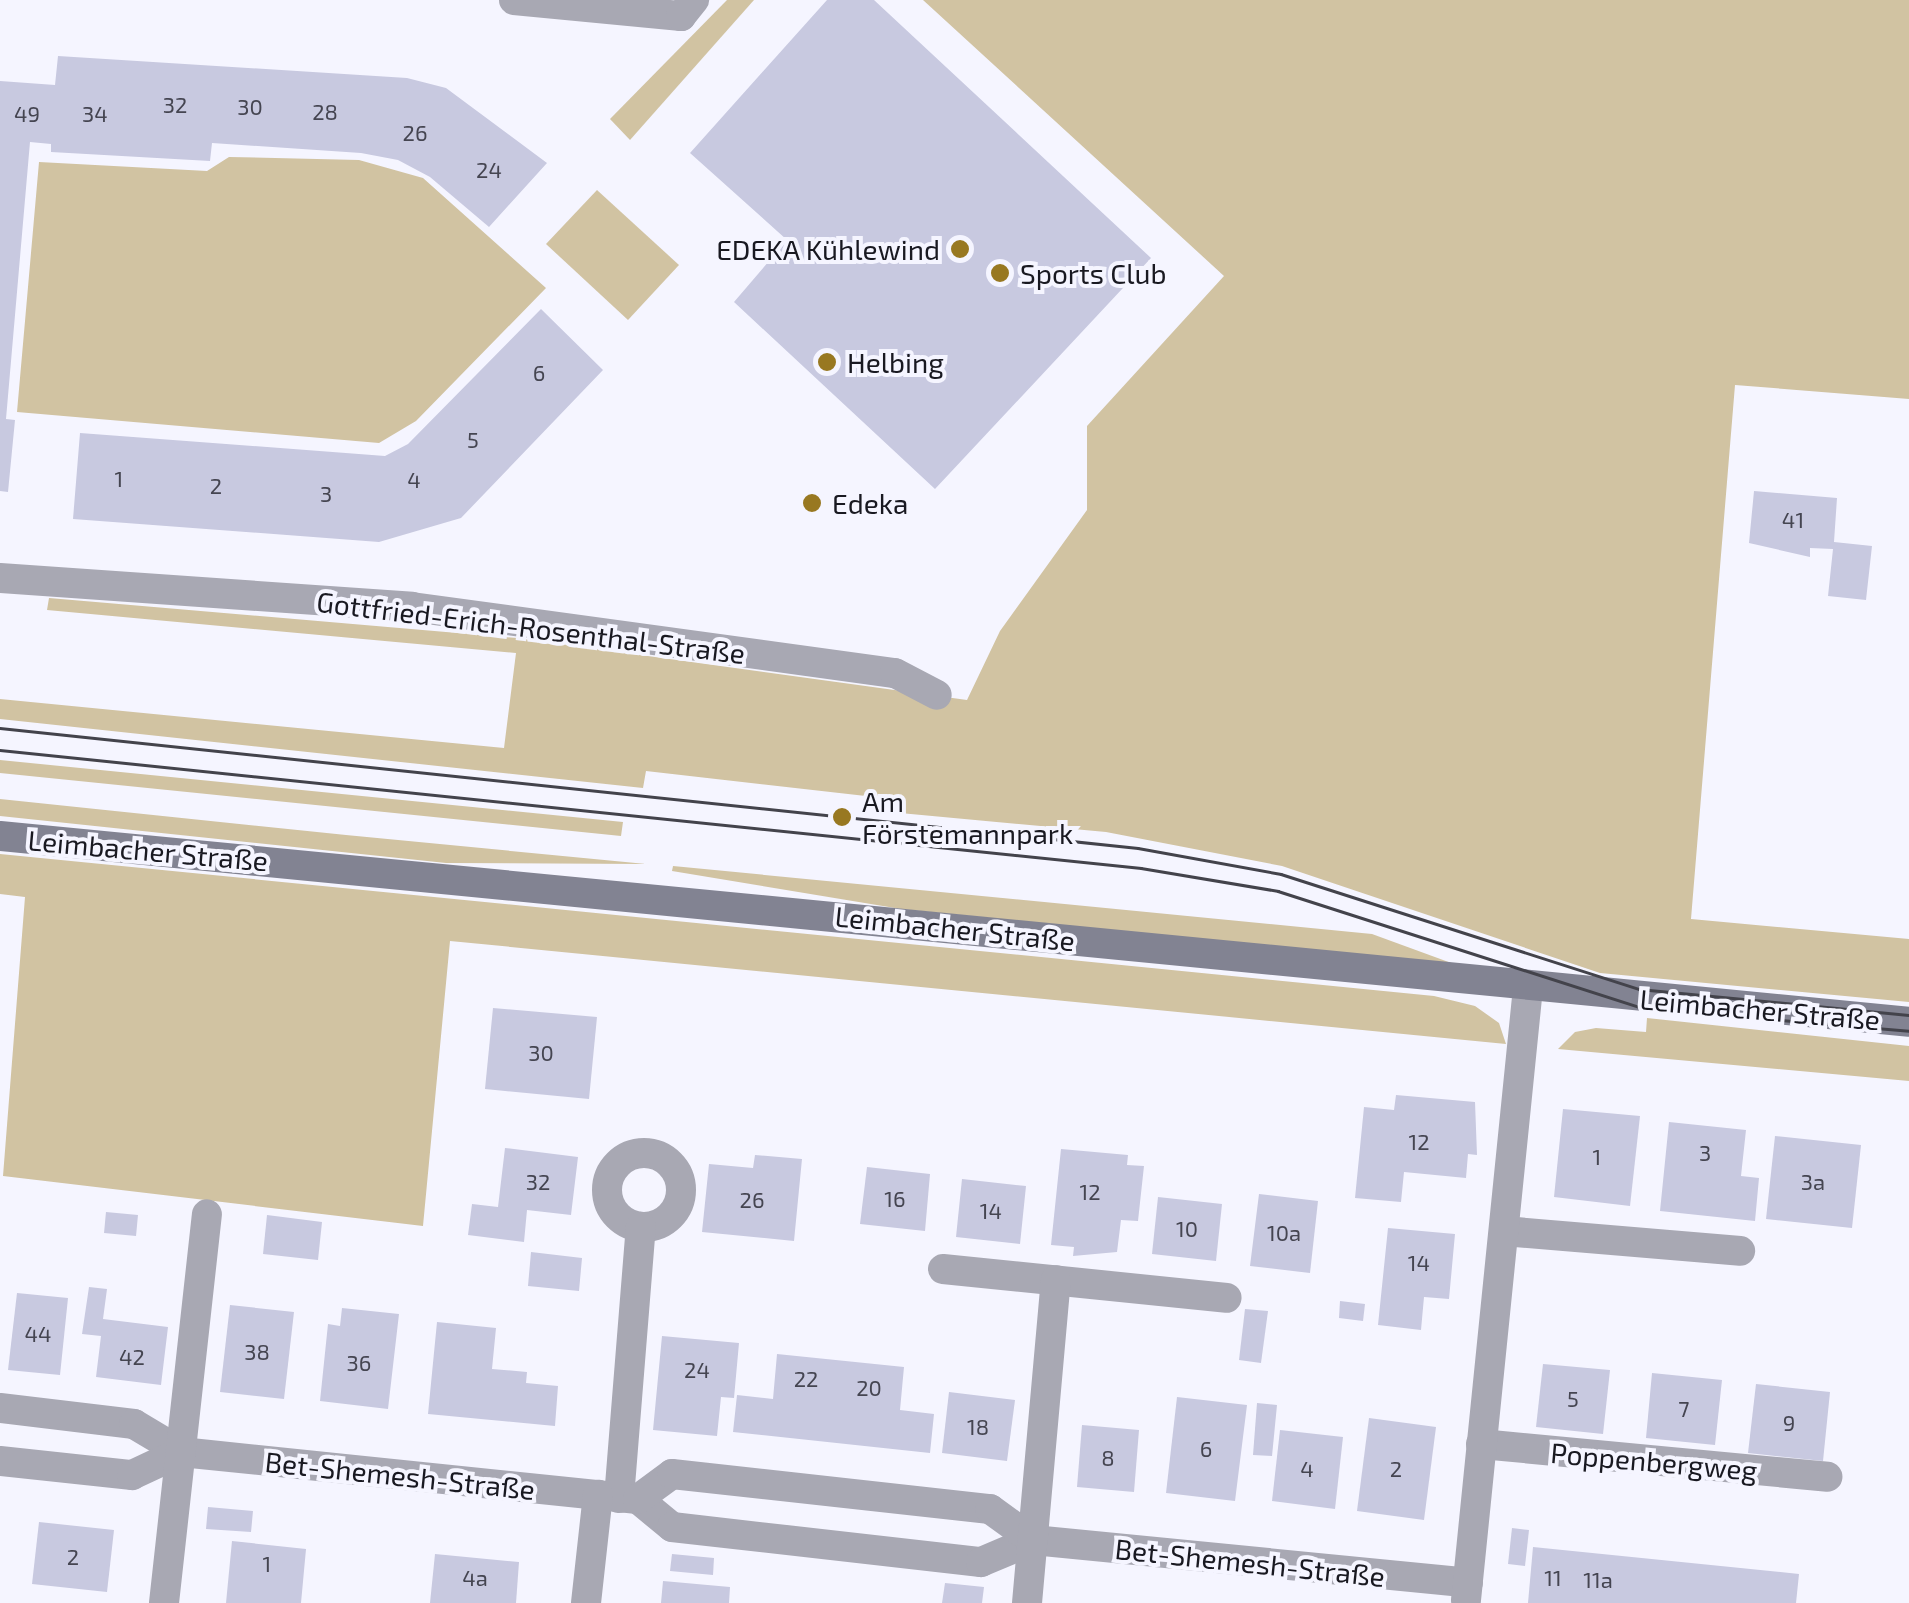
<!DOCTYPE html>
<meta charset="utf-8">
<style>
body{margin:0}
#map{position:relative;width:1909px;height:1603px;overflow:hidden;background:#f5f5ff;font-family:"Exo 2",sans-serif}
div>[style]{position:absolute}
.green>*{inset:0;background:#d1c3a2}
.building>*{inset:0;background:#c8c9e0}
.street>*{height:30px;margin:-15px;padding:0 15px;transform-origin:15px;border-radius:15px;background:#a8a8b3}
.street>.ring{margin:-15px;padding:0;box-sizing:content-box;background:none;border:30px solid #a8a8b3;border-radius:50%}
.secondary>*{height:30px;margin:-15px;padding:0 15px;transform-origin:15px;border-radius:15px;background:#828392}
.tram>*{height:2.5px;margin:-1.25px;padding:0 1.25px;transform-origin:1.25px;border-radius:1.25px;background:#43434b}
.dots>*{width:28px;height:28px;translate:-50% -50%;box-sizing:border-box;border:5px solid #f5f5ff;border-radius:50%}
span{translate:-50% -50%;white-space:nowrap;text-align:center;line-height:1.15;-webkit-text-stroke:8px #f5f5ff;paint-order:stroke}
.number-label{font-size:22px;color:#454551}
.number-label span{-webkit-text-stroke-width:0}
.poi-label{font-size:28px;color:#191921}
.right{translate:-100% -50%;text-align:right}
.left{translate:0 -50%;text-align:left}
.street-label{font-size:28px;color:#191921}
</style>
<div id="map">
<div class="green">
<div style="clip-path:polygon(727px 0,754px 0,630px 140px,610px 119px)"></div>
<div style="clip-path:polygon(923px 0,1909px 0,1909px 399px,1735px 385px,1691px 919px,1909px 939px,1909px 1002px,1600px 973px,1282px 866px,1106px 832px,900px 813px,901px 800px,646px 771px,643px 788px,0 719px,0 699px,504px 748px,516px 653px,47px 610px,49px 598px,517px 638px,967px 700px,1000px 631px,1087px 510px,1087px 426px,1224px 276px)"></div>
<div style="clip-path:polygon(229px 157px,359px 160px,423px 178px,546px 288px,416px 421px,379px 443px,17px 412px,39px 162px,207px 171px)"></div>
<div style="clip-path:polygon(597px 190px,679px 265px,628px 320px,546px 244px)"></div>
<div style="clip-path:polygon(0 760px,623px 822px,621px 836px,0 773px)"></div>
<div style="clip-path:polygon(0 799px,346px 835px,646px 864px,446px 863px,0 816px)"></div>
<div style="clip-path:polygon(0 854px,1434px 996px,1475px 1006px,1499px 1023px,1506px 1044px,450px 941px,423px 1226px,3px 1176px,25px 897px,0 894px)"></div>
<div style="clip-path:polygon(673px 866px,1372px 934px,1454px 964px,901px 909px,672px 871px)"></div>
<div style="clip-path:polygon(1647px 1018px,1909px 1046px,1909px 1081px,1558px 1049px,1575px 1032px,1596px 1028px,1646px 1032px)"></div>
</div>
<div class="building">
<div style="clip-path:polygon(827px 0,874px 0,1151px 258px,935px 489px,734px 302px,787px 240px,690px 153px)"></div>
<div style="clip-path:polygon(58px 56px,407px 78px,446px 88px,547px 163px,489px 227px,430px 177px,398px 160px,361px 153px,212px 143px,210px 161px,51px 152px,51px 144px,30px 142px,6px 419px,15px 420px,8px 492px,0 491px,0 81px,55px 85px)"></div>
<div style="clip-path:polygon(541px 309px,603px 370px,461px 518px,379px 542px,73px 519px,80px 433px,385px 456px,408px 444px)"></div>
<div style="clip-path:polygon(1754px 491px,1837px 498px,1834px 542px,1872px 546px,1866px 600px,1828px 596px,1833px 549px,1810px 548px,1810px 557px,1749px 543px)"></div>
<div style="clip-path:polygon(493px 1008px,597px 1017px,589px 1099px,485px 1089px)"></div>
<div style="clip-path:polygon(1396px 1095px,1475px 1102px,1477px 1155px,1468px 1154px,1466px 1178px,1404px 1172px,1401px 1202px,1355px 1198px,1364px 1107px,1394px 1110px)"></div>
<div style="clip-path:polygon(1563px 1109px,1640px 1116px,1630px 1206px,1554px 1197px)"></div>
<div style="clip-path:polygon(1669px 1122px,1746px 1130px,1741px 1176px,1759px 1178px,1755px 1221px,1660px 1211px)"></div>
<div style="clip-path:polygon(1775px 1136px,1861px 1145px,1852px 1228px,1766px 1219px)"></div>
<div style="clip-path:polygon(505px 1148px,578px 1157px,571px 1215px,527px 1210px,524px 1242px,468px 1235px,472px 1204px,498px 1207px)"></div>
<div style="clip-path:polygon(1061px 1149px,1128px 1155px,1127px 1165px,1144px 1166px,1138px 1221px,1121px 1220px,1117px 1252px,1073px 1256px,1074px 1247px,1051px 1245px)"></div>
<div style="clip-path:polygon(755px 1155px,802px 1159px,794px 1241px,702px 1232px,709px 1164px,753px 1168px)"></div>
<div style="clip-path:polygon(867px 1167px,930px 1174px,925px 1231px,860px 1224px)"></div>
<div style="clip-path:polygon(962px 1179px,1026px 1186px,1020px 1244px,956px 1237px)"></div>
<div style="clip-path:polygon(1259px 1194px,1318px 1201px,1310px 1273px,1250px 1266px)"></div>
<div style="clip-path:polygon(1158px 1197px,1222px 1204px,1216px 1261px,1152px 1254px)"></div>
<div style="clip-path:polygon(106px 1212px,138px 1215px,136px 1236px,104px 1233px)"></div>
<div style="clip-path:polygon(267px 1215px,322px 1222px,318px 1260px,263px 1254px)"></div>
<div style="clip-path:polygon(1388px 1228px,1455px 1234px,1449px 1299px,1424px 1297px,1421px 1330px,1378px 1325px)"></div>
<div style="clip-path:polygon(531px 1252px,582px 1258px,579px 1291px,528px 1286px)"></div>
<div style="clip-path:polygon(89px 1287px,107px 1289px,103px 1319px,168px 1327px,161px 1385px,96px 1377px,101px 1336px,82px 1334px)"></div>
<div style="clip-path:polygon(17px 1293px,68px 1298px,60px 1375px,8px 1370px)"></div>
<div style="clip-path:polygon(1340px 1301px,1365px 1304px,1363px 1321px,1339px 1318px)"></div>
<div style="clip-path:polygon(230px 1305px,294px 1312px,284px 1399px,220px 1392px)"></div>
<div style="clip-path:polygon(342px 1308px,399px 1314px,388px 1409px,320px 1401px,328px 1324px,340px 1326px)"></div>
<div style="clip-path:polygon(1245px 1309px,1268px 1311px,1261px 1363px,1239px 1360px)"></div>
<div style="clip-path:polygon(437px 1322px,496px 1328px,492px 1369px,527px 1372px,526px 1383px,558px 1386px,555px 1426px,428px 1414px)"></div>
<div style="clip-path:polygon(662px 1336px,739px 1343px,734px 1398px,721px 1397px,717px 1436px,653px 1430px)"></div>
<div style="clip-path:polygon(777px 1354px,904px 1367px,900px 1410px,934px 1414px,930px 1453px,733px 1432px,737px 1395px,773px 1399px)"></div>
<div style="clip-path:polygon(1543px 1364px,1610px 1370px,1603px 1434px,1536px 1427px)"></div>
<div style="clip-path:polygon(1652px 1373px,1722px 1380px,1715px 1445px,1646px 1438px)"></div>
<div style="clip-path:polygon(1756px 1384px,1830px 1392px,1823px 1461px,1748px 1453px)"></div>
<div style="clip-path:polygon(949px 1392px,1015px 1400px,1007px 1461px,942px 1453px)"></div>
<div style="clip-path:polygon(1177px 1397px,1247px 1405px,1235px 1501px,1166px 1493px)"></div>
<div style="clip-path:polygon(1257px 1403px,1277px 1405px,1272px 1456px,1253px 1455px)"></div>
<div style="clip-path:polygon(1369px 1418px,1436px 1427px,1424px 1520px,1357px 1511px)"></div>
<div style="clip-path:polygon(1082px 1425px,1139px 1430px,1134px 1492px,1077px 1487px)"></div>
<div style="clip-path:polygon(1280px 1430px,1343px 1437px,1335px 1509px,1272px 1501px)"></div>
<div style="clip-path:polygon(208px 1507px,253px 1511px,251px 1532px,206px 1529px)"></div>
<div style="clip-path:polygon(39px 1522px,114px 1530px,107px 1592px,32px 1584px)"></div>
<div style="clip-path:polygon(1512px 1528px,1529px 1530px,1525px 1566px,1508px 1564px)"></div>
<div style="clip-path:polygon(232px 1541px,306px 1549px,301px 1603px,226px 1603px)"></div>
<div style="clip-path:polygon(1533px 1547px,1799px 1574px,1796px 1603px,1528px 1603px)"></div>
<div style="clip-path:polygon(435px 1554px,519px 1562px,516px 1603px,430px 1603px)"></div>
<div style="clip-path:polygon(672px 1554px,714px 1558px,713px 1575px,670px 1571px)"></div>
<div style="clip-path:polygon(663px 1581px,730px 1587px,729px 1603px,661px 1603px)"></div>
<div style="clip-path:polygon(945px 1583px,984px 1587px,982px 1603px,942px 1603px)"></div>
</div>
<div class="street">
<div style="left:514px;top:0;width:168px;rotate:5.5deg"></div>
<div style="left:681px;top:16px;width:21px;rotate:-51deg"></div>
<div style="left:0;top:578px;width:413px;rotate:4deg"></div>
<div style="left:412px;top:607px;width:487px;rotate:7.8deg"></div>
<div style="left:895px;top:673px;width:47px;rotate:27.6deg"></div>
<div class="ring" style="left:607px;top:1153px;width:44px;height:44px"></div>
<div style="left:1504px;top:1231px;width:237px;rotate:4.8deg"></div>
<div style="left:943px;top:1269px;width:285px;rotate:5.8deg"></div>
<div style="left:0;top:1408px;width:135px;rotate:6.8deg"></div>
<div style="left:134px;top:1424px;width:55px;rotate:30.8deg"></div>
<div style="left:181px;top:1452px;width:459px;rotate:5.9deg"></div>
<div style="left:638px;top:1499px;width:44px;rotate:39.5deg"></div>
<div style="left:672px;top:1527px;width:311px;rotate:6.5deg"></div>
<div style="left:981px;top:1562px;width:56px;rotate:-22.9deg"></div>
<div style="left:1033px;top:1540px;width:437px;rotate:5.6deg"></div>
<div style="left:1481px;top:1444px;width:348px;rotate:5.4deg"></div>
<div style="left:0;top:1461px;width:133px;rotate:6.1deg"></div>
<div style="left:132px;top:1475px;width:54px;rotate:-25.1deg"></div>
<div style="left:619px;top:1498px;width:272px;rotate:-85.4deg"></div>
<div style="left:638px;top:1499px;width:42px;rotate:-36.3deg"></div>
<div style="left:672px;top:1474px;width:320px;rotate:6.3deg"></div>
<div style="left:990px;top:1509px;width:53px;rotate:35.8deg"></div>
<div style="left:1466px;top:1600px;width:615px;rotate:-84.22deg"></div>
<div style="left:164px;top:1603px;width:391px;rotate:-83.7deg"></div>
<div style="left:586px;top:1603px;width:109px;rotate:-83.7deg"></div>
<div style="left:1027px;top:1603px;width:324px;rotate:-84.9deg"></div>
</div>
<div class="secondary">
<div style="left:0;top:836px;width:1918px;rotate:5.56deg"></div>
</div>
<div class="tram">
<div style="left:0;top:728px;width:1144px;rotate:6.02deg"></div>
<div style="left:1138px;top:848px;width:145px;rotate:10.3deg"></div>
<div style="left:1281px;top:874px;width:376px;rotate:17.8deg"></div>
<div style="left:1639px;top:989px;width:271px;rotate:5.5deg"></div>
<div style="left:0;top:750px;width:1147px;rotate:5.9deg"></div>
<div style="left:1141px;top:868px;width:139px;rotate:9.5deg"></div>
<div style="left:1278px;top:891px;width:382px;rotate:17.8deg"></div>
<div style="left:1642px;top:1008px;width:268px;rotate:4.9deg"></div>
</div>
<div class="dots">
<div style="left:960px;top:249px;background:#987821"></div>
<div style="left:1000px;top:273px;background:#987821"></div>
<div style="left:827px;top:362px;background:#987821"></div>
<div style="left:812px;top:503px;background:#987821"></div>
<div style="left:842px;top:817px;background:#987821"></div>
</div>
<div class="number-label">
<span style="left:175px;top:105px">32</span>
<span style="left:250px;top:107px">30</span>
<span style="left:325px;top:112px">28</span>
<span style="left:27px;top:114px">49</span>
<span style="left:95px;top:114px">34</span>
<span style="left:415px;top:133px">26</span>
<span style="left:489px;top:170px">24</span>
<span style="left:539px;top:373px">6</span>
<span style="left:473px;top:440px">5</span>
<span style="left:119px;top:479px">1</span>
<span style="left:414px;top:480px">4</span>
<span style="left:216px;top:486px">2</span>
<span style="left:326px;top:494px">3</span>
<span style="left:1793px;top:520px">41</span>
<span style="left:541px;top:1053px">30</span>
<span style="left:1419px;top:1142px">12</span>
<span style="left:1705px;top:1153px">3</span>
<span style="left:1597px;top:1157px">1</span>
<span style="left:538px;top:1182px">32</span>
<span style="left:1813px;top:1182px">3a</span>
<span style="left:1090px;top:1192px">12</span>
<span style="left:895px;top:1199px">16</span>
<span style="left:752px;top:1200px">26</span>
<span style="left:991px;top:1211px">14</span>
<span style="left:1187px;top:1229px">10</span>
<span style="left:1284px;top:1233px">10a</span>
<span style="left:1419px;top:1263px">14</span>
<span style="left:38px;top:1334px">44</span>
<span style="left:257px;top:1352px">38</span>
<span style="left:132px;top:1357px">42</span>
<span style="left:359px;top:1363px">36</span>
<span style="left:697px;top:1370px">24</span>
<span style="left:806px;top:1379px">22</span>
<span style="left:869px;top:1388px">20</span>
<span style="left:1573px;top:1399px">5</span>
<span style="left:1684px;top:1409px">7</span>
<span style="left:1789px;top:1423px">9</span>
<span style="left:978px;top:1427px">18</span>
<span style="left:1206px;top:1449px">6</span>
<span style="left:1108px;top:1458px">8</span>
<span style="left:1307px;top:1469px">4</span>
<span style="left:1396px;top:1469px">2</span>
<span style="left:73px;top:1557px">2</span>
<span style="left:267px;top:1564px">1</span>
<span style="left:475px;top:1578px">4a</span>
<span style="left:1553px;top:1578px">11</span>
<span style="left:1598px;top:1580px">11a</span>
</div>
<div class="poi-label">
<span class="right" style="left:940px;top:249px">EDEKA Kühlewind</span>
<span class="left" style="left:1020px;top:273px">Sports Club</span>
<span class="left" style="left:847px;top:362px">Helbing</span>
<span class="left" style="left:832px;top:503px">Edeka</span>
<span class="left" style="left:862px;top:817px">Am<br>Förstemannpark</span>
</div>
<div class="street-label">
<span style="left:531px;top:627px;rotate:7deg">Gottfried-Erich-Rosenthal-Straße</span>
<span style="left:148px;top:850px;rotate:5deg">Leimbacher Straße</span>
<span style="left:955px;top:928px;rotate:6deg">Leimbacher Straße</span>
<span style="left:1760px;top:1009px;rotate:5deg">Leimbacher Straße</span>
<span style="left:1654px;top:1461px;rotate:5deg">Poppenbergweg</span>
<span style="left:400px;top:1475px;rotate:6deg">Bet-Shemesh-Straße</span>
<span style="left:1250px;top:1562px;rotate:6deg">Bet-Shemesh-Straße</span>
</div>
</div>
